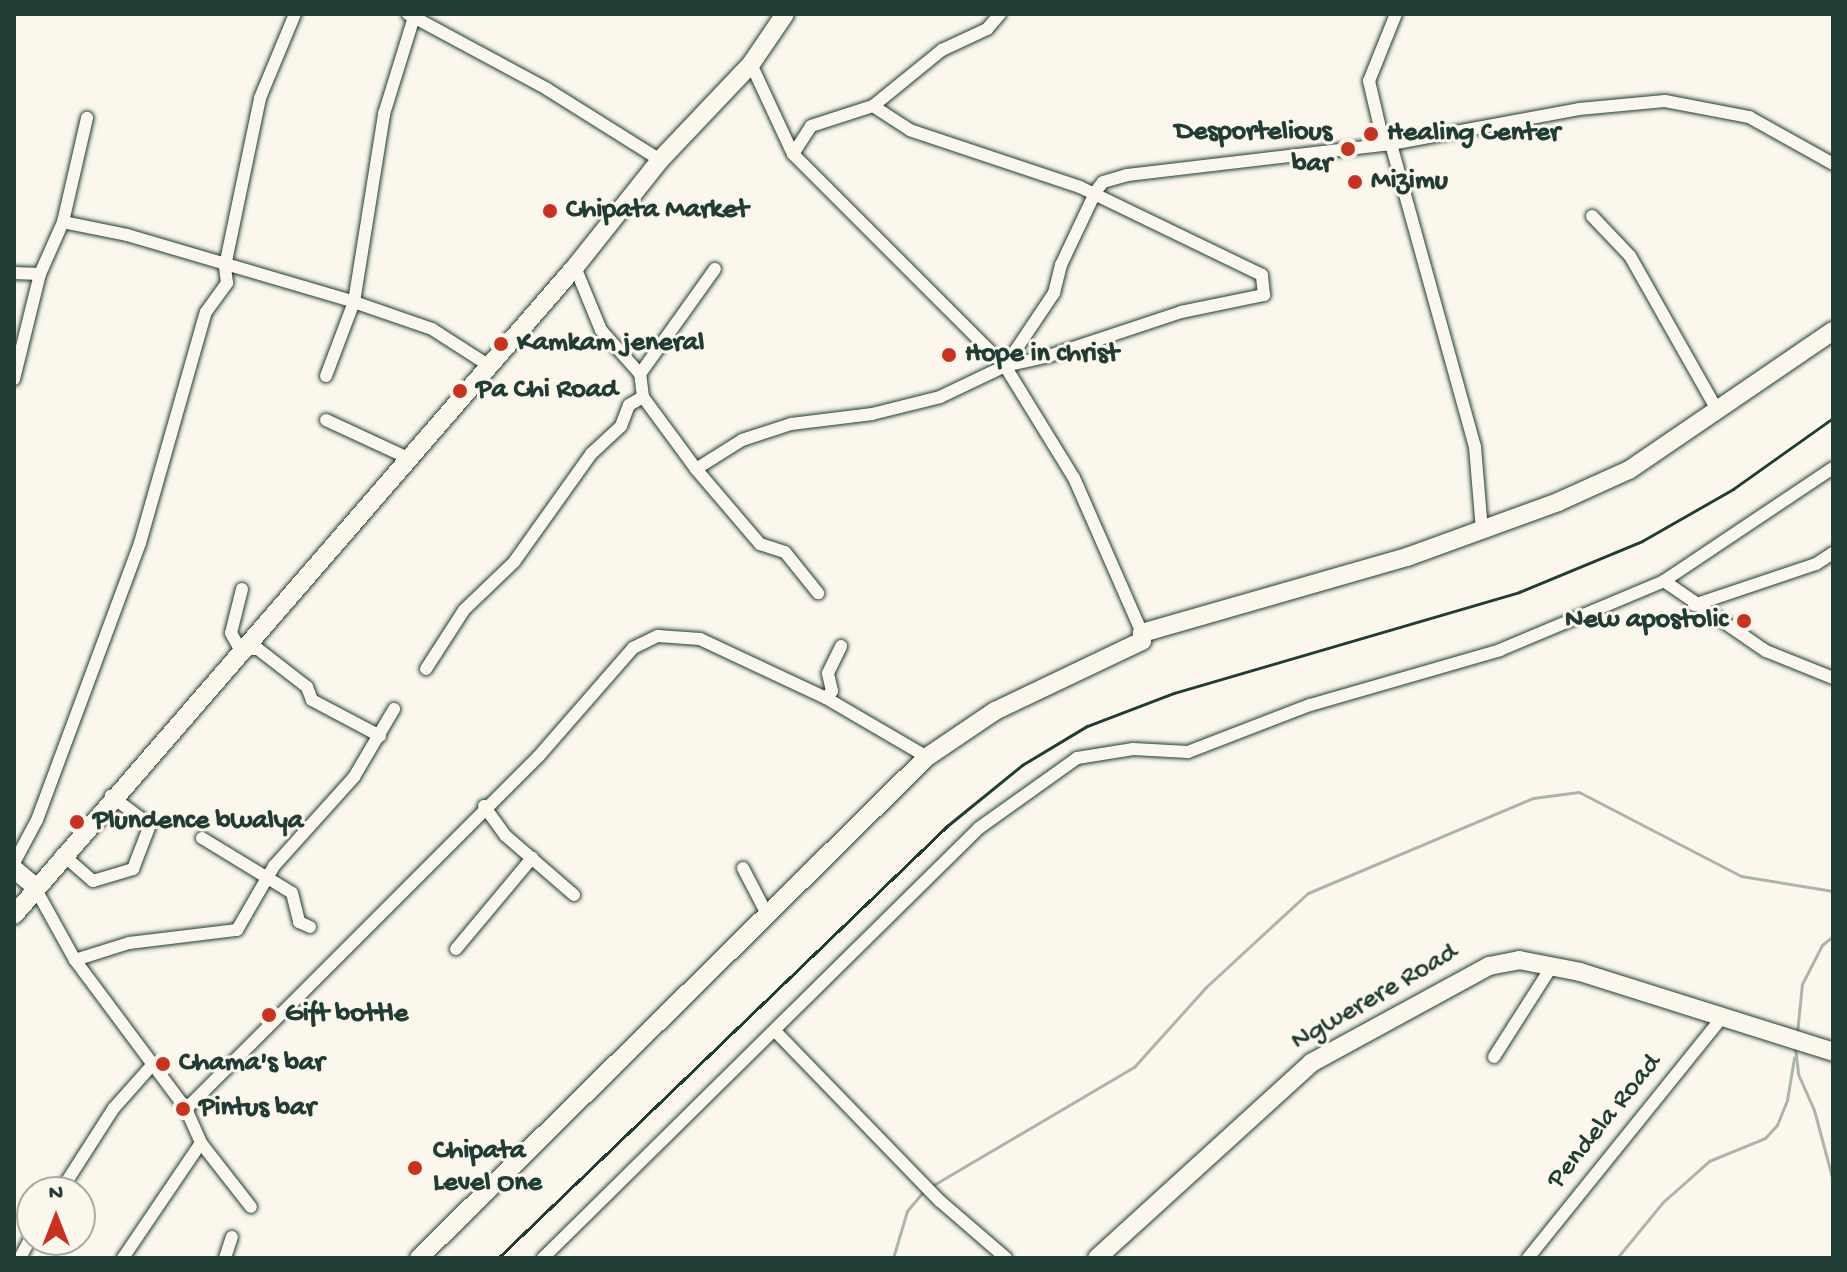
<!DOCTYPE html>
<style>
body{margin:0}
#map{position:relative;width:1847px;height:1272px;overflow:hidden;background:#fbf7ec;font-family:"Gochi Hand",sans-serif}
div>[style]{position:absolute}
.stream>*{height:3px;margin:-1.5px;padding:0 1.5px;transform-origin:1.5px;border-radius:1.5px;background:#adb4aa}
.roads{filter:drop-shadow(0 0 2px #1f3d34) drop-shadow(0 0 2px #1f3d34)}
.street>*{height:12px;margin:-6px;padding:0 6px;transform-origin:6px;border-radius:6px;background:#fbf7ec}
.secondary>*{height:18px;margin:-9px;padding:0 9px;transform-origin:9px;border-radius:9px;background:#fbf7ec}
.rail>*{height:3px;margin:-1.5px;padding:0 1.5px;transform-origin:1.5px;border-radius:1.5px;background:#1f3d34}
.dots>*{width:22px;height:22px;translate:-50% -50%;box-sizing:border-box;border:4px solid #fbf7ec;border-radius:50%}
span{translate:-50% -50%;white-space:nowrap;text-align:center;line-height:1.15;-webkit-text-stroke:6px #fbf7ec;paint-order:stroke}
.poi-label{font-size:28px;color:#1f3d34;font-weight:700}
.right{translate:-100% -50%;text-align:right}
.left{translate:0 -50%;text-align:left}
.street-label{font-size:28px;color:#1f3d34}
.frame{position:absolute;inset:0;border:16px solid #1f3d34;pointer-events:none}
.north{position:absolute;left:16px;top:1176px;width:80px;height:80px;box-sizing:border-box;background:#fbf7ec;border:2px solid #a3ada2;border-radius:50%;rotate:0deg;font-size:22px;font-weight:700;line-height:32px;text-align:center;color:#1f3d34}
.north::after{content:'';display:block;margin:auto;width:28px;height:36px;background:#c8321e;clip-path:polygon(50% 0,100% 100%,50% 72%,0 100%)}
</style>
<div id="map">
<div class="stream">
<div style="left:1797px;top:1033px;width:49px;rotate:-84.2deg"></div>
<div style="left:1802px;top:984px;width:44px;rotate:-62.9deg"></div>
<div style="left:1822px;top:945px;width:14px;rotate:-39deg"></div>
<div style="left:1795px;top:1048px;width:26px;rotate:83deg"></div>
<div style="left:1798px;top:1074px;width:39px;rotate:66deg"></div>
<div style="left:1814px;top:1110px;width:73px;rotate:75deg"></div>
<div style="left:930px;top:1187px;width:237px;rotate:-30.5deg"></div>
<div style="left:1134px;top:1067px;width:108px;rotate:-48deg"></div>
<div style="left:1206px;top:987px;width:139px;rotate:-42.7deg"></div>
<div style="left:1308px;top:893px;width:244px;rotate:-22.9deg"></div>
<div style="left:1533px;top:798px;width:46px;rotate:-7.4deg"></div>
<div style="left:1579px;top:792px;width:182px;rotate:27.4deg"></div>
<div style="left:1741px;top:876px;width:93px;rotate:9.3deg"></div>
<div style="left:893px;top:1258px;width:49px;rotate:-73.4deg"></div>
<div style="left:907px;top:1211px;width:26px;rotate:-50deg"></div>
<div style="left:1617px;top:1258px;width:72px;rotate:-50.6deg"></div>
<div style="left:1663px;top:1202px;width:62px;rotate:-41.7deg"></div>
<div style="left:1709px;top:1161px;width:61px;rotate:-22.3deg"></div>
<div style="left:1765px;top:1138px;width:18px;rotate:-47deg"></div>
<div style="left:1777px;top:1125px;width:27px;rotate:-68deg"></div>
<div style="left:1787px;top:1100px;width:43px;rotate:-80.5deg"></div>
</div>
<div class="roads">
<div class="street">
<div style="left:408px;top:14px;width:158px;rotate:28.3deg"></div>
<div style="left:547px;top:89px;width:133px;rotate:32.1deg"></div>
<div style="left:751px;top:64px;width:99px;rotate:65deg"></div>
<div style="left:793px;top:154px;width:300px;rotate:45deg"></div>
<div style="left:1005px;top:366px;width:132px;rotate:58.4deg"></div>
<div style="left:1074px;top:478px;width:169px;rotate:66.3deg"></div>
<div style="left:1391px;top:144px;width:314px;rotate:74.5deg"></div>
<div style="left:1475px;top:447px;width:83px;rotate:85.2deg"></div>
<div style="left:1384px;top:145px;width:66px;rotate:-103.2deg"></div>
<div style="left:1369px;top:81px;width:72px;rotate:-68.1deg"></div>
<div style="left:793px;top:154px;width:33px;rotate:-57deg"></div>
<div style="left:811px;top:126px;width:65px;rotate:-17.9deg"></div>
<div style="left:873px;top:106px;width:89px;rotate:-39.1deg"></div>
<div style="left:942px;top:50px;width:50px;rotate:-25deg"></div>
<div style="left:987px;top:29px;width:20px;rotate:-49deg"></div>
<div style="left:1592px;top:216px;width:55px;rotate:46.5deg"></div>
<div style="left:1630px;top:256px;width:175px;rotate:60.5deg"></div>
<div style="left:63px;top:222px;width:107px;rotate:-77deg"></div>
<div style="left:575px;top:267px;width:68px;rotate:67.6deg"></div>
<div style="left:601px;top:330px;width:59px;rotate:48.4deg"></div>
<div style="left:14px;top:273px;width:26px;rotate:2deg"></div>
<div style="left:1005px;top:366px;width:88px;rotate:-56.1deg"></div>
<div style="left:1054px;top:293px;width:29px;rotate:-76deg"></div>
<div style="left:1061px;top:265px;width:82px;rotate:-64.7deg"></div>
<div style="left:1096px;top:191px;width:11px;rotate:-52deg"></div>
<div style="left:1103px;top:182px;width:25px;rotate:-16deg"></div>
<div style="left:1127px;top:175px;width:266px;rotate:-6.7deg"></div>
<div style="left:1391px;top:144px;width:191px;rotate:-10.5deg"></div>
<div style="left:1579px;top:109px;width:86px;rotate:-5.3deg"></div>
<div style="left:1665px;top:101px;width:86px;rotate:10.8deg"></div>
<div style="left:1749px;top:117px;width:96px;rotate:29.2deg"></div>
<div style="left:326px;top:376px;width:79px;rotate:-69.3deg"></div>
<div style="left:354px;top:302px;width:190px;rotate:-80.9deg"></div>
<div style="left:384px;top:114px;width:105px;rotate:-72.8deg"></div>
<div style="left:14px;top:379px;width:108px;rotate:-76.1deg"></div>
<div style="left:40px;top:274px;width:57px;rotate:-66.1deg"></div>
<div style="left:63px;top:222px;width:65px;rotate:11.5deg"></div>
<div style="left:127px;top:235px;width:237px;rotate:16.4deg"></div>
<div style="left:354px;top:302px;width:83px;rotate:19.1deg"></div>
<div style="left:432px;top:329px;width:67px;rotate:32.7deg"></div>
<div style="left:643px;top:397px;width:23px;rotate:-97deg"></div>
<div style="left:640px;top:374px;width:129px;rotate:-54.5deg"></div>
<div style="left:326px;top:420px;width:93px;rotate:24.9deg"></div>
<div style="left:696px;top:469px;width:99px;rotate:49.5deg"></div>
<div style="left:760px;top:544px;width:26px;rotate:18deg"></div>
<div style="left:785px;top:552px;width:53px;rotate:51.2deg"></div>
<div style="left:1664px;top:581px;width:124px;rotate:34.5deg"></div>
<div style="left:1766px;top:651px;width:72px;rotate:21.9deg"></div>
<div style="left:242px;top:589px;width:45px;rotate:104deg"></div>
<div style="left:231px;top:633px;width:18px;rotate:61deg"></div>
<div style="left:240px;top:649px;width:18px"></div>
<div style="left:258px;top:649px;width:62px;rotate:37.8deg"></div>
<div style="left:307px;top:687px;width:14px;rotate:69deg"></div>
<div style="left:312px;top:700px;width:77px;rotate:27.9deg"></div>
<div style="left:1694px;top:605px;width:129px;rotate:-18.6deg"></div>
<div style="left:1816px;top:564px;width:20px;rotate:-33deg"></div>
<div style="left:426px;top:669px;width:70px;rotate:-57.2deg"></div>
<div style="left:464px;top:610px;width:69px;rotate:-43.8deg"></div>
<div style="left:514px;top:562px;width:133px;rotate:-54.5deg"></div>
<div style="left:591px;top:454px;width:41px;rotate:-43deg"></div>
<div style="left:621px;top:426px;width:22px;rotate:-69deg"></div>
<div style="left:629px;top:405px;width:16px;rotate:-30deg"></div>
<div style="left:643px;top:397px;width:89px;rotate:53.6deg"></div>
<div style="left:696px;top:469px;width:54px;rotate:-32.2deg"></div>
<div style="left:742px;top:440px;width:52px;rotate:-18.1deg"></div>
<div style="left:791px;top:424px;width:82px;rotate:-7deg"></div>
<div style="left:872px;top:414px;width:70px;rotate:-14deg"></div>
<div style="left:940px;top:397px;width:72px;rotate:-25.5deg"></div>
<div style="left:1005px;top:366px;width:45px;rotate:-12.8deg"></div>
<div style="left:1049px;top:356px;width:139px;rotate:-18.4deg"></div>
<div style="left:1181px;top:312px;width:85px;rotate:-11.6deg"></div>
<div style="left:1264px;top:295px;width:20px;rotate:-96deg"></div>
<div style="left:1262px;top:275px;width:202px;rotate:-154.2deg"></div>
<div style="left:1080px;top:187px;width:179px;rotate:-161.5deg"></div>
<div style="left:910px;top:130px;width:44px;rotate:-147deg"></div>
<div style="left:826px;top:698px;width:9px;rotate:-49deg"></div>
<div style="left:832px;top:691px;width:18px;rotate:-103deg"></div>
<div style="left:828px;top:673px;width:30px;rotate:-64deg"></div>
<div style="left:484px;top:806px;width:37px;rotate:54deg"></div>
<div style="left:506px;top:836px;width:90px;rotate:40.9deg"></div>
<div style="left:202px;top:838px;width:105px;rotate:31.4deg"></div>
<div style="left:292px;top:893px;width:30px;rotate:76deg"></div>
<div style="left:299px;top:922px;width:12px;rotate:24deg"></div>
<div style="left:62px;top:854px;width:41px;rotate:41.1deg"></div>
<div style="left:93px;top:881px;width:42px;rotate:-16.7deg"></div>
<div style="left:133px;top:869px;width:47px;rotate:-68.9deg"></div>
<div style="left:150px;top:825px;width:49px;rotate:-143.4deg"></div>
<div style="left:14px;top:863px;width:49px;rotate:-61.9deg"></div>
<div style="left:37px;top:820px;width:296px;rotate:-69.6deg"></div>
<div style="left:140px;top:543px;width:240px;rotate:-74.1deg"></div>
<div style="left:206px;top:312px;width:36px;rotate:-54deg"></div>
<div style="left:227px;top:283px;width:17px;rotate:-97deg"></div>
<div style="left:225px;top:266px;width:172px;rotate:-78.2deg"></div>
<div style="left:260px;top:98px;width:91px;rotate:-67.4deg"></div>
<div style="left:743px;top:868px;width:54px;rotate:62.5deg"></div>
<div style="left:34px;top:886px;width:85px;rotate:61deg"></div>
<div style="left:75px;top:960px;width:186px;rotate:53.3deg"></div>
<div style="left:186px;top:1109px;width:498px;rotate:-45deg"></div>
<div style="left:538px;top:757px;width:145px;rotate:-48.9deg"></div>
<div style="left:633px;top:648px;width:28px;rotate:-26deg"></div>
<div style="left:658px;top:636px;width:42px;rotate:4.1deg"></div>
<div style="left:700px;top:639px;width:139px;rotate:25.1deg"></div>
<div style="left:826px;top:698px;width:117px;rotate:30.3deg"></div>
<div style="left:456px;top:949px;width:119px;rotate:-50.1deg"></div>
<div style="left:75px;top:960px;width:57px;rotate:-17.5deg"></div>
<div style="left:129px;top:943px;width:109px;rotate:-6.9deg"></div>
<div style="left:237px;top:930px;width:74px;rotate:-60deg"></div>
<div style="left:274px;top:866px;width:120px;rotate:-48deg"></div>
<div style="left:354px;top:777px;width:79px;rotate:-59.5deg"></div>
<div style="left:775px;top:1031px;width:237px;rotate:45.9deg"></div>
<div style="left:940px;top:1201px;width:87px;rotate:40.8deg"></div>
<div style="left:1494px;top:1057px;width:108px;rotate:-57.5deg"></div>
<div style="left:186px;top:1109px;width:37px;rotate:66deg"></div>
<div style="left:201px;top:1143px;width:81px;rotate:52deg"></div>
<div style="left:60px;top:1192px;width:100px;rotate:-57.3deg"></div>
<div style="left:114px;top:1108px;width:59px;rotate:-48.4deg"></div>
<div style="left:20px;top:1258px;width:26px;rotate:-62deg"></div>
<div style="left:123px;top:1258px;width:139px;rotate:-55.9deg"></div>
<div style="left:225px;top:1258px;width:22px;rotate:-72deg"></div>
<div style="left:543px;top:1258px;width:612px;rotate:-44.6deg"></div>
<div style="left:979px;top:828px;width:120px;rotate:-35.5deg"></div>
<div style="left:1077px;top:758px;width:57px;rotate:-9.1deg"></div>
<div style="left:1133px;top:749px;width:55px;rotate:3.1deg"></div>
<div style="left:1188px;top:752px;width:131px;rotate:-21.1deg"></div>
<div style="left:1310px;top:705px;width:198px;rotate:-16.1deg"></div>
<div style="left:1500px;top:650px;width:178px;rotate:-22.8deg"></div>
<div style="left:1664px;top:581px;width:203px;rotate:-33.8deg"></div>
<div style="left:1528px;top:1258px;width:309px;rotate:-51.1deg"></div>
</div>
<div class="secondary">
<div style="left:14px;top:869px;width:26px;rotate:40deg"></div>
<div style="left:14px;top:915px;width:857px;rotate:-49.12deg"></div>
<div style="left:575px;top:267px;width:137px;rotate:-51.5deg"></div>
<div style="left:660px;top:160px;width:132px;rotate:-46.5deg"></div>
<div style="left:751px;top:64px;width:60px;rotate:-55.8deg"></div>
<div style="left:419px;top:1258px;width:713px;rotate:-44.6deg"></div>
<div style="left:927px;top:757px;width:82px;rotate:-34.1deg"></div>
<div style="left:995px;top:711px;width:163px;rotate:-25.5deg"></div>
<div style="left:1142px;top:641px;width:8px;rotate:-90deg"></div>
<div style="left:1142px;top:633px;width:276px;rotate:-16deg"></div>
<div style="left:1407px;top:557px;width:161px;rotate:-20deg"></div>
<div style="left:1558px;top:502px;width:78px;rotate:-24.3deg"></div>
<div style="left:1629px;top:470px;width:247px;rotate:-34.3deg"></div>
<div style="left:1097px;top:1258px;width:290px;rotate:-42.3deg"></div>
<div style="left:1311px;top:1063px;width:203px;rotate:-28.6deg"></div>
<div style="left:1489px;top:966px;width:31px;rotate:-11deg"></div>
<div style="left:1519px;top:960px;width:62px;rotate:11.1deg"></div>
<div style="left:1580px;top:972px;width:265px;rotate:17.5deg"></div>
</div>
</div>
<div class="rail">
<div style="left:498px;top:1258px;width:623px;rotate:-43.89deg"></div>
<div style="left:947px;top:826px;width:97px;rotate:-39.1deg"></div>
<div style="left:1022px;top:765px;width:76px;rotate:-31deg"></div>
<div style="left:1087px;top:726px;width:93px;rotate:-20.8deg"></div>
<div style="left:1174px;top:693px;width:359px;rotate:-16.3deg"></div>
<div style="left:1519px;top:592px;width:133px;rotate:-22.5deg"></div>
<div style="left:1642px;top:541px;width:105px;rotate:-29.7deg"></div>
<div style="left:1733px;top:489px;width:123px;rotate:-35.4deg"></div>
</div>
<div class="dots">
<div style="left:1371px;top:134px;background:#c8321e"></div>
<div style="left:1348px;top:149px;background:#c8321e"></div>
<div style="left:1355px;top:182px;background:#c8321e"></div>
<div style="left:550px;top:211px;background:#c8321e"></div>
<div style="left:501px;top:344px;background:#c8321e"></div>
<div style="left:949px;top:355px;background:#c8321e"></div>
<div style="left:460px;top:391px;background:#c8321e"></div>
<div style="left:1744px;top:621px;background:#c8321e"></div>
<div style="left:77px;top:822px;background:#c8321e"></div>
<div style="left:269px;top:1015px;background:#c8321e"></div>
<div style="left:163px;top:1064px;background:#c8321e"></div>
<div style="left:183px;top:1109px;background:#c8321e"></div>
<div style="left:415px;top:1168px;background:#c8321e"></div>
</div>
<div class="poi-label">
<span class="right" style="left:1332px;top:149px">Desportelious<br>bar</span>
<span class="left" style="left:1387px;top:134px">Healing Center</span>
<span class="left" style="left:1371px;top:182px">Mizimu</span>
<span class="left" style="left:566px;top:211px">Chipata Market</span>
<span class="left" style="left:517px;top:344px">Kamkam jeneral</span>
<span class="left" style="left:965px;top:355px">Hope in christ</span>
<span class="left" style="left:476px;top:391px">Pa Chi Road</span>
<span class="right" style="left:1728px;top:621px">New apostolic</span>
<span class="left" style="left:93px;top:822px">Plundence bwalya</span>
<span class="left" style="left:285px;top:1015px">Gift bottle</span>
<span class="left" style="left:179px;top:1064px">Chama's bar</span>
<span class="left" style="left:199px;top:1109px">Pintus bar</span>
<span class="left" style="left:433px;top:1168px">Chipata<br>Level One</span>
</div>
<div class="street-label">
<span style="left:1375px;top:998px;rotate:-30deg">Ngwerere Road</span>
<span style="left:1605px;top:1122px;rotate:-51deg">Pendela Road</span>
</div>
<div class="frame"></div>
<div class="north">N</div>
</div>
